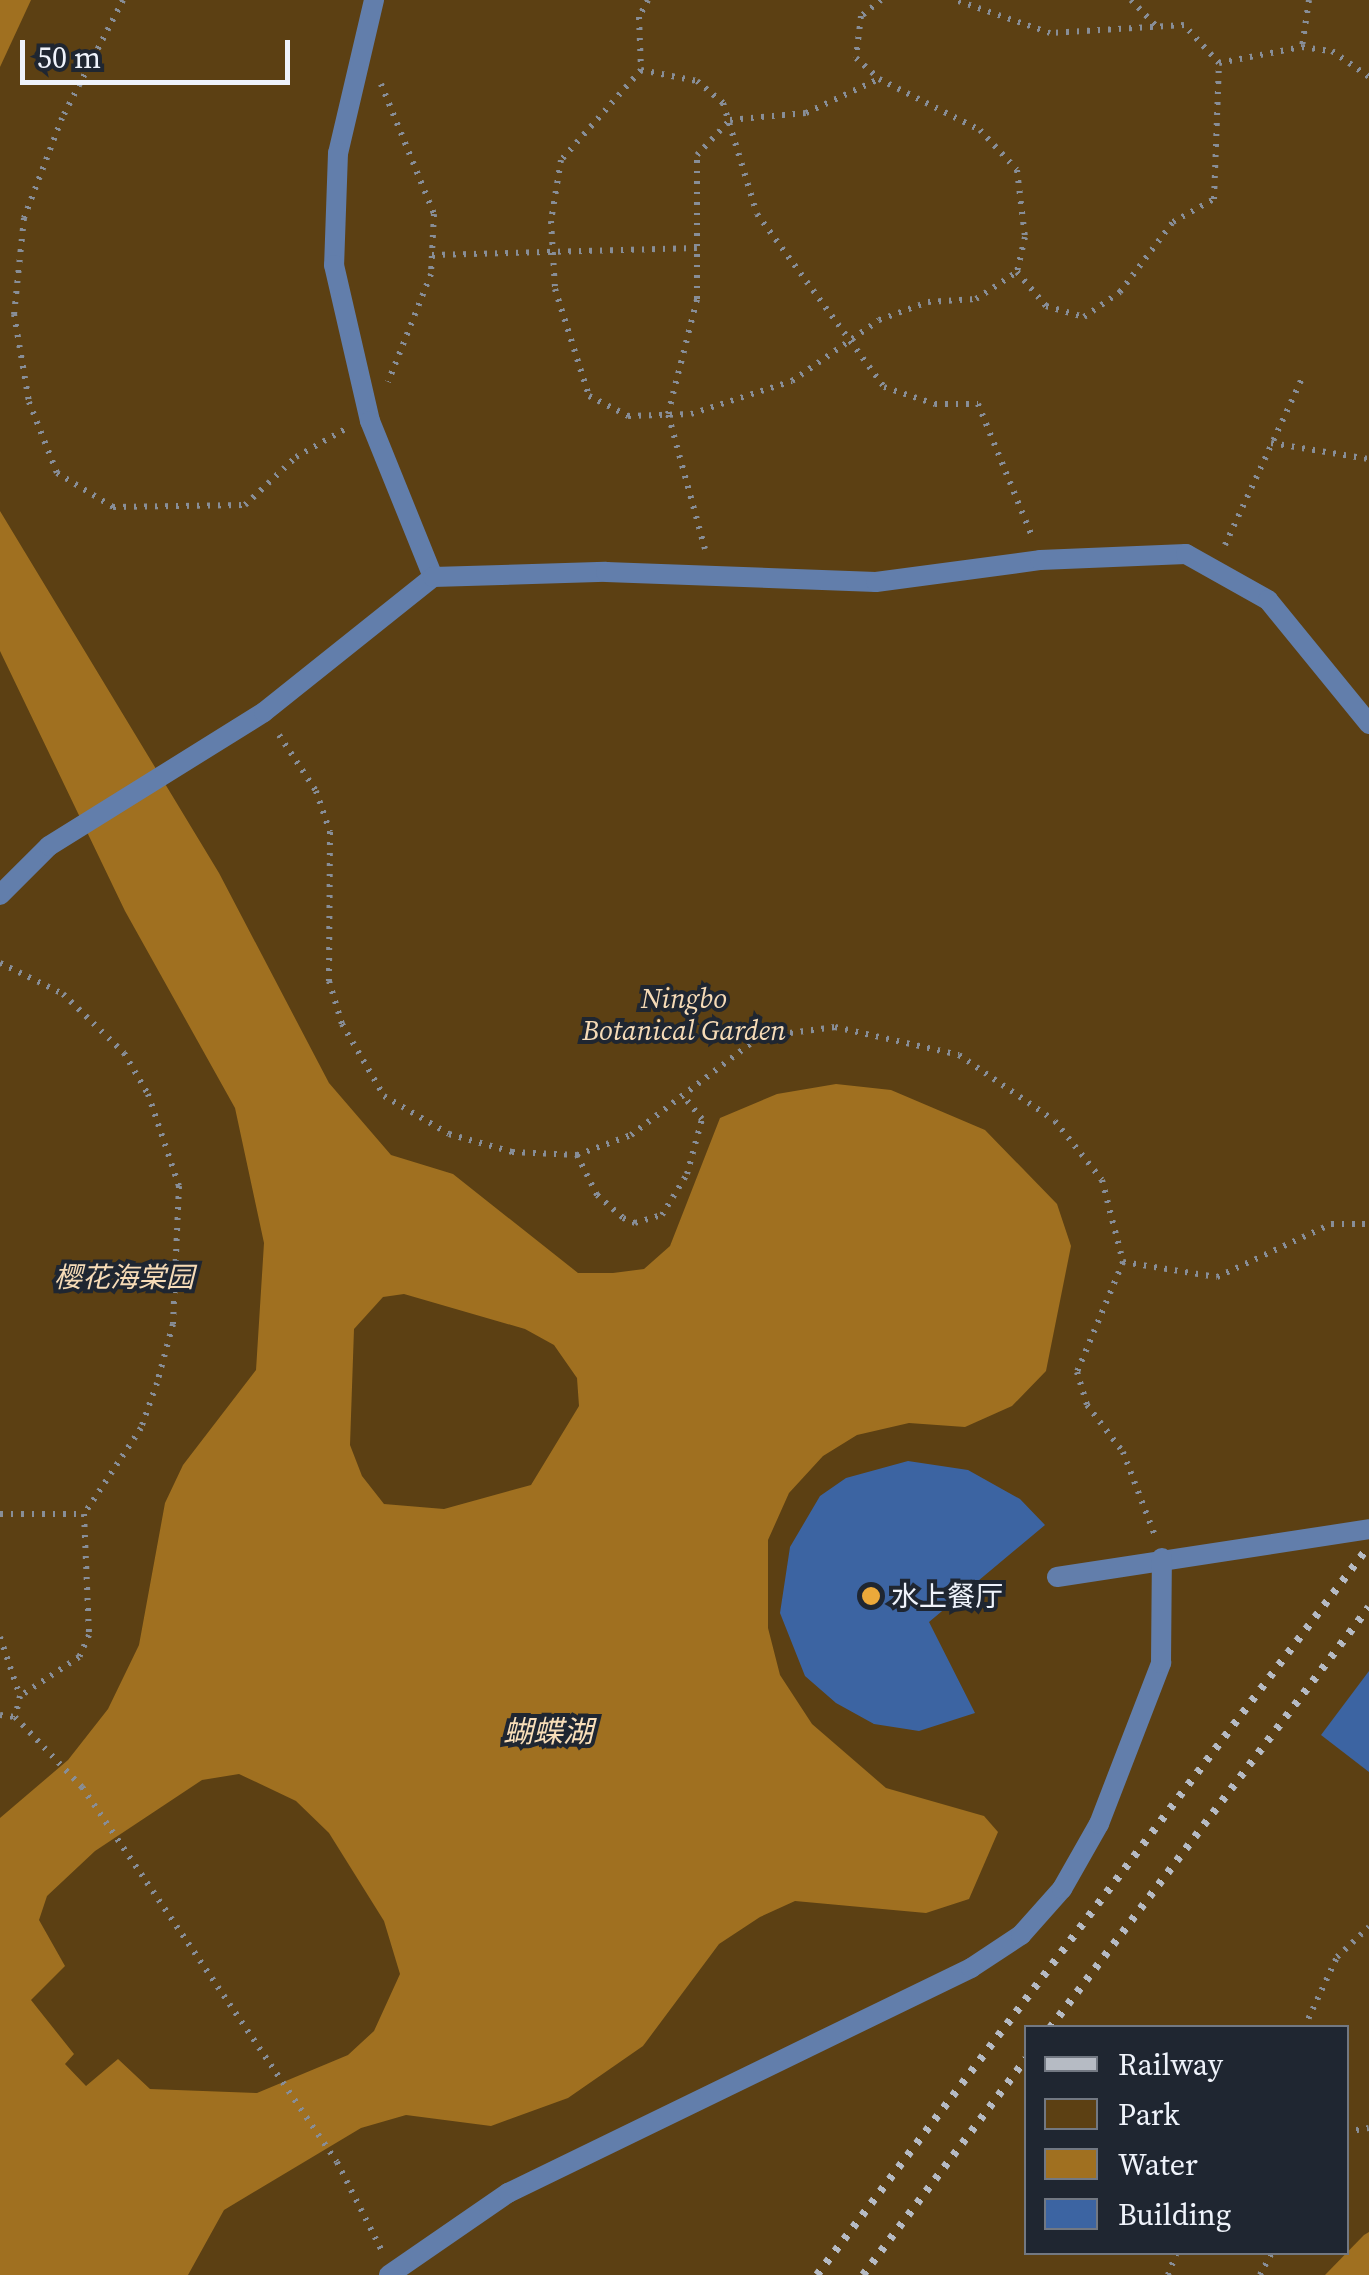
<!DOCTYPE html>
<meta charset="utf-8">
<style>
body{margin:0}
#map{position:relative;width:1369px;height:2275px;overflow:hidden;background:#29303b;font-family:"Source Serif 4","Noto Sans SC",serif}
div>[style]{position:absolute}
.green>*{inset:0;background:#5c4013}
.water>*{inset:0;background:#a07020}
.building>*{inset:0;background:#3c64a2}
.path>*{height:6px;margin-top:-3px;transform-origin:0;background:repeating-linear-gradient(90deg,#888e97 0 2.5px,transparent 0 10.5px)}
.lane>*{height:20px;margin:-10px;padding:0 10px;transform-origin:10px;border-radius:10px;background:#627eab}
.rail>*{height:8px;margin-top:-4px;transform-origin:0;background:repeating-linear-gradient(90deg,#b6bbc4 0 5px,transparent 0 15px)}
.dots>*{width:28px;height:28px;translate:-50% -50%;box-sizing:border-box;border:5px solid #1f2631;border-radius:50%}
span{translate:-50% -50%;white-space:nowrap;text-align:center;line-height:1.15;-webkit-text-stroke:8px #1f2631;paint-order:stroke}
.park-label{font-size:28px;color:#f6dbb7;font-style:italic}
.poi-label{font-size:28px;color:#eff3fb}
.left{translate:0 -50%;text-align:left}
.water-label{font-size:30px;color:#f8deb9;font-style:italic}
.legend{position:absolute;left:1024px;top:2025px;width:325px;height:230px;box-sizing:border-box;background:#1f2631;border:2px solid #727882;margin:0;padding:12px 18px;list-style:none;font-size:30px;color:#eff3fb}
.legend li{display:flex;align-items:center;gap:20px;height:50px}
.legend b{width:50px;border:2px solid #727882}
.scale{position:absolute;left:20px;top:40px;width:270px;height:45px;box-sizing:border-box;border:5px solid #eff3fb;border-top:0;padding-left:12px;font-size:30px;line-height:35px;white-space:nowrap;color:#eff3fb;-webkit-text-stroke:8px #1f2631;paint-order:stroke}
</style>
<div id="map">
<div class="green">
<div style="clip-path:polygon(evenodd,0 0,1369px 0,1369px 2275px,0 2275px,0 0,1026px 2028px,1346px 2028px,1346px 2252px,1026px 2252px,1026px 2028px)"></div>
</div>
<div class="water">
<div style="clip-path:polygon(0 0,31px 0,0 67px)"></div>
<div style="clip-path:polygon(evenodd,0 511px,219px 873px,329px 1083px,391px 1155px,453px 1174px,578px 1273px,613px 1273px,644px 1269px,670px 1246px,720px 1118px,777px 1094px,836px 1084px,891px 1090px,985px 1130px,1057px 1204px,1071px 1246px,1046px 1371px,1012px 1406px,965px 1427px,909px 1423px,857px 1435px,823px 1456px,789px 1493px,768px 1540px,768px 1628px,780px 1675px,812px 1724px,886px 1788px,984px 1816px,998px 1832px,969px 1899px,926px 1913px,795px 1901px,760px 1917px,719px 1944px,643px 2046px,568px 2098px,491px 2126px,406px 2115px,361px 2128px,224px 2210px,188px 2275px,0 2275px,0 1818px,68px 1760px,108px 1709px,139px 1645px,165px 1503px,183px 1465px,256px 1370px,264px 1243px,235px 1108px,125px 911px,0 651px,0 511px,404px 1294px,525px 1329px,554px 1345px,577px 1378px,579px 1406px,531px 1485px,444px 1509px,384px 1504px,362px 1476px,350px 1445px,354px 1329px,383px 1297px,404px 1294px,0 511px,239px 1774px,296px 1801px,329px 1833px,384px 1921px,400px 1974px,374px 2031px,348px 2055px,257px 2093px,150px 2089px,118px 2059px,86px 2086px,65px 2064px,74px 2054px,31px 2000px,65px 1966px,39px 1920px,47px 1896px,95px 1851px,202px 1780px,239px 1774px)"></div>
<div style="clip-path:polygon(1369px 2232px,1369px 2275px,1325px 2275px,1364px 2235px)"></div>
</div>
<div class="building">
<div style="clip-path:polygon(908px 1461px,968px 1470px,1020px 1499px,1045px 1525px,929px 1622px,975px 1713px,919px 1731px,874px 1724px,836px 1703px,805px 1676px,780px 1613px,790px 1547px,820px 1496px,846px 1478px)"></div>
<div style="clip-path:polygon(1369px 1671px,1369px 1772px,1321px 1735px)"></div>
</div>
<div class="path">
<div style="left:123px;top:0;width:133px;rotate:117.3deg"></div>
<div style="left:62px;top:118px;width:107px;rotate:110.8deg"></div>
<div style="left:24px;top:218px;width:97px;rotate:95.9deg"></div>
<div style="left:14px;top:314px;width:89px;rotate:80.3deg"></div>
<div style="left:29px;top:402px;width:76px;rotate:68.5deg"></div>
<div style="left:57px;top:473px;width:66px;rotate:31.3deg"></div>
<div style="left:113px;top:507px;width:132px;rotate:-0.9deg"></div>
<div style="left:245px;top:505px;width:70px;rotate:-43.3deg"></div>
<div style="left:296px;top:457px;width:59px;rotate:-29.6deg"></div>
<div style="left:648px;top:0;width:19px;rotate:118deg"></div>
<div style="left:639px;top:17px;width:53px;rotate:87.8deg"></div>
<div style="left:641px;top:70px;width:120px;rotate:131.6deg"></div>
<div style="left:561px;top:160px;width:62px;rotate:99.3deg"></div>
<div style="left:551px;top:221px;width:68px;rotate:86.6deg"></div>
<div style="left:555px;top:289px;width:112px;rotate:72.4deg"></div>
<div style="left:589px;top:396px;width:44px;rotate:27.1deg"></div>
<div style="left:628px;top:416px;width:63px;rotate:-1.8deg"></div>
<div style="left:691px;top:414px;width:106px;rotate:-18.1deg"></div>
<div style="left:792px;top:381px;width:106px;rotate:-35deg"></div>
<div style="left:879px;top:320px;width:52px;rotate:-20.2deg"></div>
<div style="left:928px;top:302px;width:48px;rotate:-3.6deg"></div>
<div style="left:976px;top:299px;width:49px;rotate:-33.4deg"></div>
<div style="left:881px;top:0;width:26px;rotate:141deg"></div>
<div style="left:861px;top:16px;width:42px;rotate:96.8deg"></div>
<div style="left:856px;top:58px;width:31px;rotate:42deg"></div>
<div style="left:879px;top:79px;width:113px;rotate:26.8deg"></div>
<div style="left:980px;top:130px;width:54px;rotate:47.2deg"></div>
<div style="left:1017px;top:170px;width:67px;rotate:83.2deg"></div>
<div style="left:1025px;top:237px;width:36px;rotate:103deg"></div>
<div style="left:1017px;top:272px;width:45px;rotate:49.5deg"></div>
<div style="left:1046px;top:306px;width:40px;rotate:16deg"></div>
<div style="left:1084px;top:317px;width:44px;rotate:-34.8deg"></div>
<div style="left:1120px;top:292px;width:88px;rotate:-52.9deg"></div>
<div style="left:1173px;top:222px;width:47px;rotate:-29.3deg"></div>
<div style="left:1214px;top:199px;width:136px;rotate:-87.9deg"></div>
<div style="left:1219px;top:63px;width:52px;rotate:-132.6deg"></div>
<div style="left:1184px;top:25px;width:134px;rotate:176.6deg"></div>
<div style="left:1050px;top:33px;width:101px;rotate:-160.8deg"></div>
<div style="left:1131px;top:0;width:36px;rotate:46deg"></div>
<div style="left:1309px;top:0;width:48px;rotate:98.5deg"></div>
<div style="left:1302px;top:47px;width:30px;rotate:8deg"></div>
<div style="left:1332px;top:51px;width:45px;rotate:35.1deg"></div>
<div style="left:1219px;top:63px;width:85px;rotate:-10.9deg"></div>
<div style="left:641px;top:70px;width:57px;rotate:11.1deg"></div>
<div style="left:697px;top:81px;width:34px;rotate:40deg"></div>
<div style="left:723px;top:103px;width:116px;rotate:73deg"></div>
<div style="left:757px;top:214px;width:215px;rotate:53.7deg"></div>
<div style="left:884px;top:387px;width:54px;rotate:18.4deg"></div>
<div style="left:935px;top:404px;width:43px"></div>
<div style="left:978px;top:404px;width:143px;rotate:67.8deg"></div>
<div style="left:381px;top:84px;width:140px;rotate:67.8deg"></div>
<div style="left:434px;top:214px;width:60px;rotate:92.9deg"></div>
<div style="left:431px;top:274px;width:116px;rotate:111.7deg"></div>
<div style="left:432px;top:255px;width:265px;rotate:-1.5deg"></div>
<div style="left:1271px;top:443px;width:99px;rotate:9.3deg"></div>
<div style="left:1225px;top:545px;width:184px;rotate:-65.2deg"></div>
<div style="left:705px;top:549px;width:140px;rotate:-105.3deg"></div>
<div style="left:668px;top:414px;width:119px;rotate:-75.8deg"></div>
<div style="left:697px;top:299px;width:144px;rotate:-90deg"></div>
<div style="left:697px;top:155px;width:48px;rotate:-46.7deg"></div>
<div style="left:730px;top:120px;width:76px;rotate:-5.3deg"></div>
<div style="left:806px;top:113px;width:81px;rotate:-25deg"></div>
<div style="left:279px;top:735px;width:67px;rotate:56.5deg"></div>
<div style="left:316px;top:791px;width:43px;rotate:71.1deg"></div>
<div style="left:330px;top:832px;width:149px;rotate:90.4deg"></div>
<div style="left:329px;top:981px;width:45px;rotate:73.2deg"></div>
<div style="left:342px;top:1024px;width:83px;rotate:59.7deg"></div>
<div style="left:384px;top:1096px;width:75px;rotate:30.3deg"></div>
<div style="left:449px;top:1134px;width:66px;rotate:15.9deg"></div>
<div style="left:512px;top:1152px;width:65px;rotate:2.6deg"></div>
<div style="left:577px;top:1155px;width:58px;rotate:-20.3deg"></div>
<div style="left:631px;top:1135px;width:161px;rotate:-37.4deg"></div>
<div style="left:759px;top:1037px;width:77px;rotate:-7.5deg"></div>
<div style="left:835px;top:1027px;width:127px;rotate:12.7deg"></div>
<div style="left:959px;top:1055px;width:116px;rotate:34.5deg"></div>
<div style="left:1055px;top:1121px;width:75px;rotate:51.5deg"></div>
<div style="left:1102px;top:1180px;width:85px;rotate:75.6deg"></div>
<div style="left:1123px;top:1262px;width:95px;rotate:9.1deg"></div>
<div style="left:1217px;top:1277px;width:126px;rotate:-24.9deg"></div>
<div style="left:1331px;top:1224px;width:38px"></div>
<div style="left:0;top:963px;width:70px;rotate:26.2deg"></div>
<div style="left:63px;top:994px;width:85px;rotate:44deg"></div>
<div style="left:124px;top:1053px;width:48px;rotate:59.7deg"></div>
<div style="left:148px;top:1094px;width:97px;rotate:71.4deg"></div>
<div style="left:179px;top:1186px;width:138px;rotate:92.5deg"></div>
<div style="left:173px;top:1324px;width:61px;rotate:105.2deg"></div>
<div style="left:157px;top:1383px;width:48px;rotate:109.6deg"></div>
<div style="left:141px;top:1428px;width:103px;rotate:123.5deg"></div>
<div style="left:84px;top:1514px;width:121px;rotate:87.6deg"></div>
<div style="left:89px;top:1635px;width:24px;rotate:114deg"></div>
<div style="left:79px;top:1657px;width:71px;rotate:146.5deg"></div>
<div style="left:577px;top:1155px;width:45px;rotate:63.4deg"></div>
<div style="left:597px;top:1195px;width:35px;rotate:41deg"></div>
<div style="left:623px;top:1218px;width:13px;rotate:23deg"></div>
<div style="left:635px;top:1223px;width:28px;rotate:-17deg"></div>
<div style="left:662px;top:1215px;width:48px;rotate:-58.6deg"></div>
<div style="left:687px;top:1174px;width:57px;rotate:-74.7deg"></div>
<div style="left:702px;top:1119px;width:28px;rotate:-129deg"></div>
<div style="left:1123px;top:1262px;width:119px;rotate:112.7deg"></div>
<div style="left:1077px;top:1372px;width:34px;rotate:73deg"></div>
<div style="left:1087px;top:1405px;width:59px;rotate:52.5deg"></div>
<div style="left:1123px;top:1452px;width:87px;rotate:69.1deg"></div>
<div style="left:0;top:1514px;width:83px"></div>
<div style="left:0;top:1637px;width:62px;rotate:71.3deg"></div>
<div style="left:20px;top:1696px;width:22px;rotate:103deg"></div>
<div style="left:0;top:1715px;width:15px;rotate:8deg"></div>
<div style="left:15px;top:1717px;width:97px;rotate:46.3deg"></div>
<div style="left:82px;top:1787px;width:453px;rotate:55.8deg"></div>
<div style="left:337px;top:2162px;width:100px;rotate:63.2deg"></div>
<div style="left:1304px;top:2028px;width:78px;rotate:-65.1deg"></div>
<div style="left:1337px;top:1957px;width:44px;rotate:-43.2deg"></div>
<div style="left:1346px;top:2132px;width:23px;rotate:-10deg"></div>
<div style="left:1168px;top:2275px;width:25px;rotate:-69deg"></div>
<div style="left:1260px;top:2275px;width:26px;rotate:-62deg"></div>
</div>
<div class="lane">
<div style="left:374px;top:0;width:157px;rotate:103.2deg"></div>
<div style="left:338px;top:153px;width:112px;rotate:92deg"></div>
<div style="left:334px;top:265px;width:160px;rotate:77deg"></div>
<div style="left:370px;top:421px;width:168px;rotate:68deg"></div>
<div style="left:0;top:895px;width:69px;rotate:-45deg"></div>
<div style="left:49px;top:846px;width:253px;rotate:-31.9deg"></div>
<div style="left:264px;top:712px;width:216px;rotate:-38.6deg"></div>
<div style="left:433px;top:577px;width:173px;rotate:-1.7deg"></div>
<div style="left:606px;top:572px;width:270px;rotate:2.1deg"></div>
<div style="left:876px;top:582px;width:165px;rotate:-7.6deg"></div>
<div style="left:1040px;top:560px;width:146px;rotate:-2.4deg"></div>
<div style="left:1186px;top:554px;width:94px;rotate:29.3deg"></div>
<div style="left:1268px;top:600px;width:160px;rotate:50.8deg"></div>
<div style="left:1057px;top:1577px;width:316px;rotate:-8.7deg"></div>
<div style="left:389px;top:2275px;width:145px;rotate:-34.6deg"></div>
<div style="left:508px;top:2193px;width:515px;rotate:-25.92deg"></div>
<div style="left:971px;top:1968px;width:60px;rotate:-33.4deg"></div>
<div style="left:1021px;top:1935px;width:62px;rotate:-48.3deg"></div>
<div style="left:1062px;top:1889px;width:75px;rotate:-60.4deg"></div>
<div style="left:1099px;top:1824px;width:173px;rotate:-68.9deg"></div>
<div style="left:1161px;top:1663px;width:105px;rotate:-89.5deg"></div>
</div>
<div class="rail">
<div style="left:1050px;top:2028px;width:528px;rotate:-52.85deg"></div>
<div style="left:817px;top:2275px;width:914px;rotate:-52.87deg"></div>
<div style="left:863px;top:2275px;width:271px;rotate:-53deg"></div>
</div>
<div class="dots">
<div style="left:871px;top:1596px;background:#eca93a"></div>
</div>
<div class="park-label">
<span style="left:684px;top:1014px">Ningbo<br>Botanical Garden</span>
<span style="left:124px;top:1277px">樱花海棠园</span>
</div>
<div class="poi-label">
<span class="left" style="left:891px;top:1596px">水上餐厅</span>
</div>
<div class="water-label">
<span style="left:548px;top:1732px">蝴蝶湖</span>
</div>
<ul class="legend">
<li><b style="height:12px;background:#b6bbc4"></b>Railway</li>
<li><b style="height:28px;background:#5c4013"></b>Park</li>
<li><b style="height:28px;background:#a07020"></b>Water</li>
<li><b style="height:28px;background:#3c64a2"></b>Building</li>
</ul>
<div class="scale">50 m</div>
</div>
